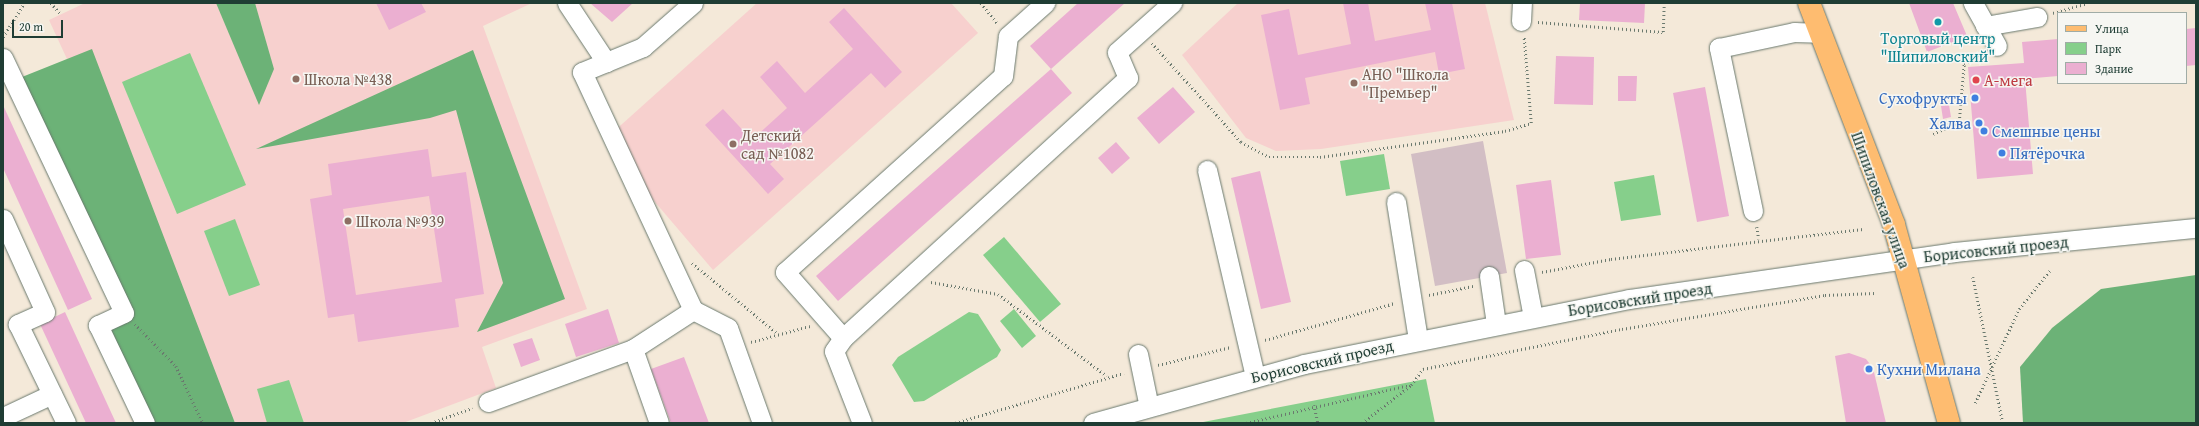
<!DOCTYPE html>
<meta charset="utf-8">
<style>
body{margin:0}
#map{position:relative;width:2199px;height:426px;overflow:hidden;background:#f4e9d9;font-family:"Gentium Book Plus",serif}
div>[style]{position:absolute}
.built>*{inset:0;background:#f7d0ce}
.industrial>*{inset:0;background:#d2bec4}
.green>*{inset:0;background:#86cf8b}
.forest>*{inset:0;background:#6cb277}
.building>*{inset:0;background:#ebafd1}
.path>*{height:2.5px;margin-top:-1.25px;transform-origin:0;background:repeating-linear-gradient(90deg,#6a796e 0 1px,transparent 0 4px)}
.roads{filter:drop-shadow(0 0 1px #6a796e) drop-shadow(0 0 1px #6a796e)}
.minor>*{height:19px;margin:-9.5px;padding:0 9.5px;transform-origin:9.5px;border-radius:9.5px;background:#fff}
.major>*{height:22px;margin:-11px;padding:0 11px;transform-origin:11px;border-radius:11px;background:#febc70}
.dots>*{width:11px;height:11px;translate:-50% -50%;box-sizing:border-box;border:2px solid #f6f6f2;border-radius:50%}
span{translate:-50% -50%;white-space:nowrap;text-align:center;line-height:1.15;-webkit-text-stroke:3px #f6f6f2;paint-order:stroke}
.culture-label{font-size:16px;color:#0d838f}
.education-label{font-size:16px;color:#785e54}
.left{translate:0 -50%;text-align:left}
.health-label{font-size:16px;color:#be3a42}
.shop-label{font-size:16px;color:#366cbe}
.right{translate:-100% -50%;text-align:right}
.street-label{font-size:16px;color:#1f3d34}
.frame{position:absolute;inset:0;border:4px solid #1f3d34;pointer-events:none}
.legend{position:absolute;left:2057px;top:12px;width:130px;height:72px;box-sizing:border-box;background:#f6f6f2;border:1px solid #a0aca6;margin:0;padding:5px 7px;list-style:none;font-size:12px;color:#1f3d34}
.legend li{display:flex;align-items:center;gap:8px;height:20px}
.legend b{width:20px;border:1px solid #a0aca6}
.scale{position:absolute;left:12px;top:20px;width:51px;height:18px;box-sizing:border-box;border:2px solid #1f3d34;border-top:0;padding-left:5px;font-size:12px;line-height:14px;white-space:nowrap;color:#1f3d34;-webkit-text-stroke:3px #f6f6f2;paint-order:stroke}
</style>
<div id="map">
<div class="built">
<div style="clip-path:polygon(85px 3px,532px 3px,483px 26px,587px 309px,482px 347px,496px 388px,403px 423px,235px 423px,49px 20px)"></div>
<div style="clip-path:polygon(757px 3px,951px 3px,978px 33px,713px 270px,614px 154px,611px 134px)"></div>
<div style="clip-path:polygon(1238px 3px,1485px 3px,1514px 120px,1321px 149px,1276px 151px,1246px 138px,1182px 55px)"></div>
</div>
<div class="industrial">
<div style="clip-path:polygon(1483px 141px,1507px 273px,1435px 286px,1411px 154px)"></div>
</div>
<div class="green">
<div style="clip-path:polygon(190px 53px,246px 185px,177px 214px,122px 82px)"></div>
<div style="clip-path:polygon(1384px 154px,1390px 189px,1346px 196px,1340px 161px)"></div>
<div style="clip-path:polygon(1654px 175px,1661px 215px,1621px 221px,1614px 182px)"></div>
<div style="clip-path:polygon(235px 219px,260px 285px,229px 296px,204px 231px)"></div>
<div style="clip-path:polygon(1004px 237px,1061px 304px,1040px 322px,983px 255px)"></div>
<div style="clip-path:polygon(1014px 309px,1036px 336px,1022px 348px,1000px 321px)"></div>
<div style="clip-path:polygon(969px 312px,978px 314px,1001px 350px,997px 357px,924px 401px,914px 402px,892px 365px,898px 357px)"></div>
<div style="clip-path:polygon(1426px 379px,1435px 423px,1198px 423px)"></div>
<div style="clip-path:polygon(289px 380px,304px 423px,267px 423px,257px 389px)"></div>
</div>
<div class="forest">
<div style="clip-path:polygon(216px 3px,255px 3px,274px 69px,259px 105px)"></div>
<div style="clip-path:polygon(92px 49px,235px 423px,151px 423px,104px 326px,131px 314px,17px 79px)"></div>
<div style="clip-path:polygon(473px 50px,565px 299px,477px 332px,503px 283px,456px 110px,430px 118px,256px 149px)"></div>
<div style="clip-path:polygon(2196px 275px,2196px 423px,2023px 423px,2020px 367px,2052px 328px,2101px 289px)"></div>
</div>
<div class="building">
<div style="clip-path:polygon(376px 3px,421px 3px,426px 12px,389px 30px)"></div>
<div style="clip-path:polygon(590px 3px,633px 3px,612px 22px)"></div>
<div style="clip-path:polygon(1078px 3px,1125px 3px,1051px 69px,1030px 46px)"></div>
<div style="clip-path:polygon(1343px 3px,1368px 3px,1375px 41px,1431px 30px,1425px 3px,1452px 3px,1465px 69px,1439px 74px,1435px 52px,1305px 78px,1310px 104px,1280px 110px,1261px 15px,1289px 9px,1298px 55px,1351px 44px)"></div>
<div style="clip-path:polygon(1580px 3px,1645px 3px,1644px 23px,1579px 20px)"></div>
<div style="clip-path:polygon(1909px 3px,1953px 3px,1970px 43px,1953px 42px,1927px 52px)"></div>
<div style="clip-path:polygon(844px 8px,902px 72px,885px 88px,871px 73px,819px 120px,770px 164px,784px 179px,768px 194px,705px 125px,723px 109px,752px 140px,787px 108px,760px 77px,777px 61px,805px 93px,853px 49px,829px 22px)"></div>
<div style="clip-path:polygon(2196px 28px,2196px 65px,2186px 66px,2186px 29px)"></div>
<div style="clip-path:polygon(2058px 39px,2058px 76px,2025px 79px,2033px 174px,1977px 179px,1968px 67px,2024px 63px,2022px 42px)"></div>
<div style="clip-path:polygon(1556px 56px,1594px 57px,1593px 105px,1554px 104px)"></div>
<div style="clip-path:polygon(1051px 69px,1072px 93px,838px 301px,816px 276px)"></div>
<div style="clip-path:polygon(1618px 76px,1637px 76px,1636px 101px,1618px 101px)"></div>
<div style="clip-path:polygon(1173px 87px,1195px 112px,1159px 144px,1137px 118px)"></div>
<div style="clip-path:polygon(1705px 87px,1729px 216px,1697px 222px,1673px 93px)"></div>
<div style="clip-path:polygon(3px 105px,92px 299px,68px 310px,3px 168px)"></div>
<div style="clip-path:polygon(1949px 105px,1951px 117px,1943px 119px,1941px 106px)"></div>
<div style="clip-path:polygon(1116px 142px,1130px 158px,1112px 174px,1098px 158px)"></div>
<div style="clip-path:polygon(evenodd,428px 149px,432px 177px,466px 172px,484px 294px,455px 299px,459px 327px,358px 342px,354px 314px,328px 318px,310px 199px,332px 195px,328px 164px,428px 149px,429px 196px,442px 282px,356px 295px,343px 209px,429px 196px)"></div>
<div style="clip-path:polygon(1260px 171px,1291px 302px,1261px 309px,1231px 178px)"></div>
<div style="clip-path:polygon(1551px 180px,1561px 255px,1526px 259px,1516px 185px)"></div>
<div style="clip-path:polygon(608px 309px,619px 343px,576px 357px,565px 324px)"></div>
<div style="clip-path:polygon(65px 312px,116px 423px,86px 423px,40px 324px)"></div>
<div style="clip-path:polygon(532px 338px,540px 360px,521px 367px,513px 344px)"></div>
<div style="clip-path:polygon(1849px 353px,1866px 359px,1873px 368px,1886px 423px,1846px 423px,1835px 356px)"></div>
<div style="clip-path:polygon(684px 357px,695px 386px,709px 423px,671px 423px,651px 369px)"></div>
</div>
<div class="path">
<div style="left:51px;top:3px;width:15px;rotate:48deg"></div>
<div style="left:981px;top:3px;width:26px;rotate:51deg"></div>
<div style="left:2053px;top:13px;width:35px;rotate:-16deg"></div>
<div style="left:1538px;top:22px;width:125px;rotate:4.6deg"></div>
<div style="left:1663px;top:32px;width:29px;rotate:-88deg"></div>
<div style="left:3px;top:37px;width:40px;rotate:-58deg"></div>
<div style="left:1152px;top:43px;width:133px;rotate:48deg"></div>
<div style="left:1241px;top:142px;width:32px;rotate:28deg"></div>
<div style="left:1269px;top:157px;width:51px"></div>
<div style="left:1320px;top:157px;width:187px;rotate:-8deg"></div>
<div style="left:1505px;top:131px;width:27px;rotate:-17deg"></div>
<div style="left:1531px;top:123px;width:86px;rotate:-94.7deg"></div>
<div style="left:1933px;top:134px;width:29px;rotate:-25deg"></div>
<div style="left:1959px;top:122px;width:58px;rotate:-85.1deg"></div>
<div style="left:1964px;top:64px;width:21px;rotate:-28deg"></div>
<div style="left:1757px;top:227px;width:12px;rotate:81deg"></div>
<div style="left:692px;top:263px;width:112px;rotate:39.5deg"></div>
<div style="left:1542px;top:272px;width:70px;rotate:-10.7deg"></div>
<div style="left:1611px;top:259px;width:254px;rotate:-6.8deg"></div>
<div style="left:1973px;top:277px;width:149px;rotate:78.4deg"></div>
<div style="left:931px;top:282px;width:68px;rotate:10.2deg"></div>
<div style="left:998px;top:294px;width:136px;rotate:37deg"></div>
<div style="left:1429px;top:295px;width:45px;rotate:-11.6deg"></div>
<div style="left:135px;top:324px;width:59px;rotate:45.7deg"></div>
<div style="left:176px;top:366px;width:63px;rotate:64.7deg"></div>
<div style="left:1265px;top:340px;width:135px;rotate:-15.9deg"></div>
<div style="left:751px;top:342px;width:61px;rotate:-15.2deg"></div>
<div style="left:1158px;top:365px;width:75px;rotate:-13.9deg"></div>
<div style="left:1975px;top:403px;width:104px;rotate:-64.9deg"></div>
<div style="left:2019px;top:309px;width:51px;rotate:-51.3deg"></div>
<div style="left:1314px;top:405px;width:18px;rotate:77deg"></div>
<div style="left:431px;top:423px;width:44px;rotate:-20.1deg"></div>
<div style="left:955px;top:423px;width:176px;rotate:-16.5deg"></div>
<div style="left:1246px;top:423px;width:167px;rotate:-13.1deg"></div>
<div style="left:1362px;top:423px;width:62px;rotate:-37.8deg"></div>
<div style="left:1411px;top:385px;width:20px;rotate:-53deg"></div>
<div style="left:1423px;top:369px;width:203px;rotate:-11.4deg"></div>
<div style="left:1622px;top:329px;width:206px;rotate:-9.5deg"></div>
<div style="left:1825px;top:295px;width:50px;rotate:-2.3deg"></div>
</div>
<div class="roads">
<div class="minor">
<div style="left:567px;top:3px;width:71px;rotate:56.5deg"></div>
<div style="left:693px;top:3px;width:67px;rotate:138.7deg"></div>
<div style="left:643px;top:47px;width:66px;rotate:157.7deg"></div>
<div style="left:582px;top:72px;width:263px;rotate:65deg"></div>
<div style="left:693px;top:310px;width:39px;rotate:27deg"></div>
<div style="left:728px;top:328px;width:101px;rotate:70.3deg"></div>
<div style="left:1973px;top:3px;width:49px;rotate:60.8deg"></div>
<div style="left:1521px;top:21px;width:18px;rotate:-87deg"></div>
<div style="left:1985px;top:26px;width:53px;rotate:-9.8deg"></div>
<div style="left:3px;top:58px;width:282px;rotate:64.6deg"></div>
<div style="left:124px;top:313px;width:29px;rotate:155deg"></div>
<div style="left:98px;top:325px;width:109px;rotate:64.4deg"></div>
<div style="left:1207px;top:170px;width:212px;rotate:76.9deg"></div>
<div style="left:1396px;top:202px;width:139px;rotate:80.9deg"></div>
<div style="left:1753px;top:211px;width:167px;rotate:-101.8deg"></div>
<div style="left:1719px;top:48px;width:77px;rotate:-12deg"></div>
<div style="left:1794px;top:32px;width:25px;rotate:2deg"></div>
<div style="left:3px;top:219px;width:102px;rotate:65.7deg"></div>
<div style="left:45px;top:312px;width:30px;rotate:156deg"></div>
<div style="left:18px;top:324px;width:110px;rotate:64.1deg"></div>
<div style="left:1524px;top:270px;width:48px;rotate:79.2deg"></div>
<div style="left:1489px;top:276px;width:49px;rotate:81.7deg"></div>
<div style="left:843px;top:338px;width:88px;rotate:-131.3deg"></div>
<div style="left:785px;top:272px;width:293px;rotate:-42deg"></div>
<div style="left:1003px;top:76px;width:40px;rotate:-82.9deg"></div>
<div style="left:1008px;top:36px;width:50px;rotate:-41.7deg"></div>
<div style="left:633px;top:349px;width:78px;rotate:70.6deg"></div>
<div style="left:1138px;top:354px;width:54px;rotate:78.3deg"></div>
<div style="left:488px;top:402px;width:154px;rotate:-20.1deg"></div>
<div style="left:633px;top:349px;width:72px;rotate:-33deg"></div>
<div style="left:3px;top:417px;width:54px;rotate:-25.1deg"></div>
<div style="left:862px;top:423px;width:77px;rotate:-111.3deg"></div>
<div style="left:834px;top:351px;width:16px;rotate:-55deg"></div>
<div style="left:843px;top:338px;width:386px;rotate:-42.4deg"></div>
<div style="left:1128px;top:78px;width:28px;rotate:-113deg"></div>
<div style="left:1117px;top:52px;width:74px;rotate:-41.7deg"></div>
<div style="left:1093px;top:423px;width:219px;rotate:-15.6deg"></div>
<div style="left:1304px;top:364px;width:331px;rotate:-11.3deg"></div>
<div style="left:1629px;top:299px;width:328px;rotate:-8.2deg"></div>
<div style="left:1954px;top:252px;width:243px;rotate:-5.7deg"></div>
</div>
<div class="major">
<div style="left:1809px;top:3px;width:238px;rotate:69deg"></div>
<div style="left:1894px;top:225px;width:205px;rotate:74.5deg"></div>
</div>
</div>
<div class="dots">
<div style="left:1938px;top:22px;background:#0f9aa8"></div>
<div style="left:296px;top:79px;background:#8d6e63"></div>
<div style="left:1976px;top:80px;background:#e0444e"></div>
<div style="left:1354px;top:83px;background:#8d6e63"></div>
<div style="left:1975px;top:98px;background:#3f7fe0"></div>
<div style="left:1979px;top:123px;background:#3f7fe0"></div>
<div style="left:1984px;top:131px;background:#3f7fe0"></div>
<div style="left:733px;top:144px;background:#8d6e63"></div>
<div style="left:2002px;top:153px;background:#3f7fe0"></div>
<div style="left:348px;top:221px;background:#8d6e63"></div>
<div style="left:1869px;top:369px;background:#3f7fe0"></div>
</div>
<div class="culture-label">
<span style="left:1938px;top:47px">Торговый центр<br>"Шипиловский"</span>
</div>
<div class="education-label">
<span class="left" style="left:1362px;top:83px">АНО "Школа<br>"Премьер"</span>
<span class="left" style="left:304px;top:79px">Школа №438</span>
<span class="left" style="left:741px;top:144px">Детский<br>сад №1082</span>
<span class="left" style="left:356px;top:221px">Школа №939</span>
</div>
<div class="health-label">
<span class="left" style="left:1984px;top:80px">А-мега</span>
</div>
<div class="shop-label">
<span class="right" style="left:1967px;top:98px">Сухофрукты</span>
<span class="right" style="left:1971px;top:123px">Халва</span>
<span class="left" style="left:1992px;top:131px">Смешные цены</span>
<span class="left" style="left:2010px;top:153px">Пятёрочка</span>
<span class="left" style="left:1877px;top:369px">Кухни Милана</span>
</div>
<div class="street-label">
<span style="left:1881px;top:200px;rotate:70deg">Шипиловская улица</span>
<span style="left:1996px;top:249px;rotate:-6deg">Борисовский проезд</span>
<span style="left:1640px;top:299px;rotate:-9deg">Борисовский проезд</span>
<span style="left:1322px;top:361px;rotate:-13deg">Борисовский проезд</span>
</div>
<div class="frame"></div>
<ul class="legend">
<li><b style="height:5px;background:#febc70"></b>Улица</li>
<li><b style="height:11px;background:#86cf8b"></b>Парк</li>
<li><b style="height:11px;background:#ebafd1"></b>Здание</li>
</ul>
<div class="scale">20 m</div>
</div>
